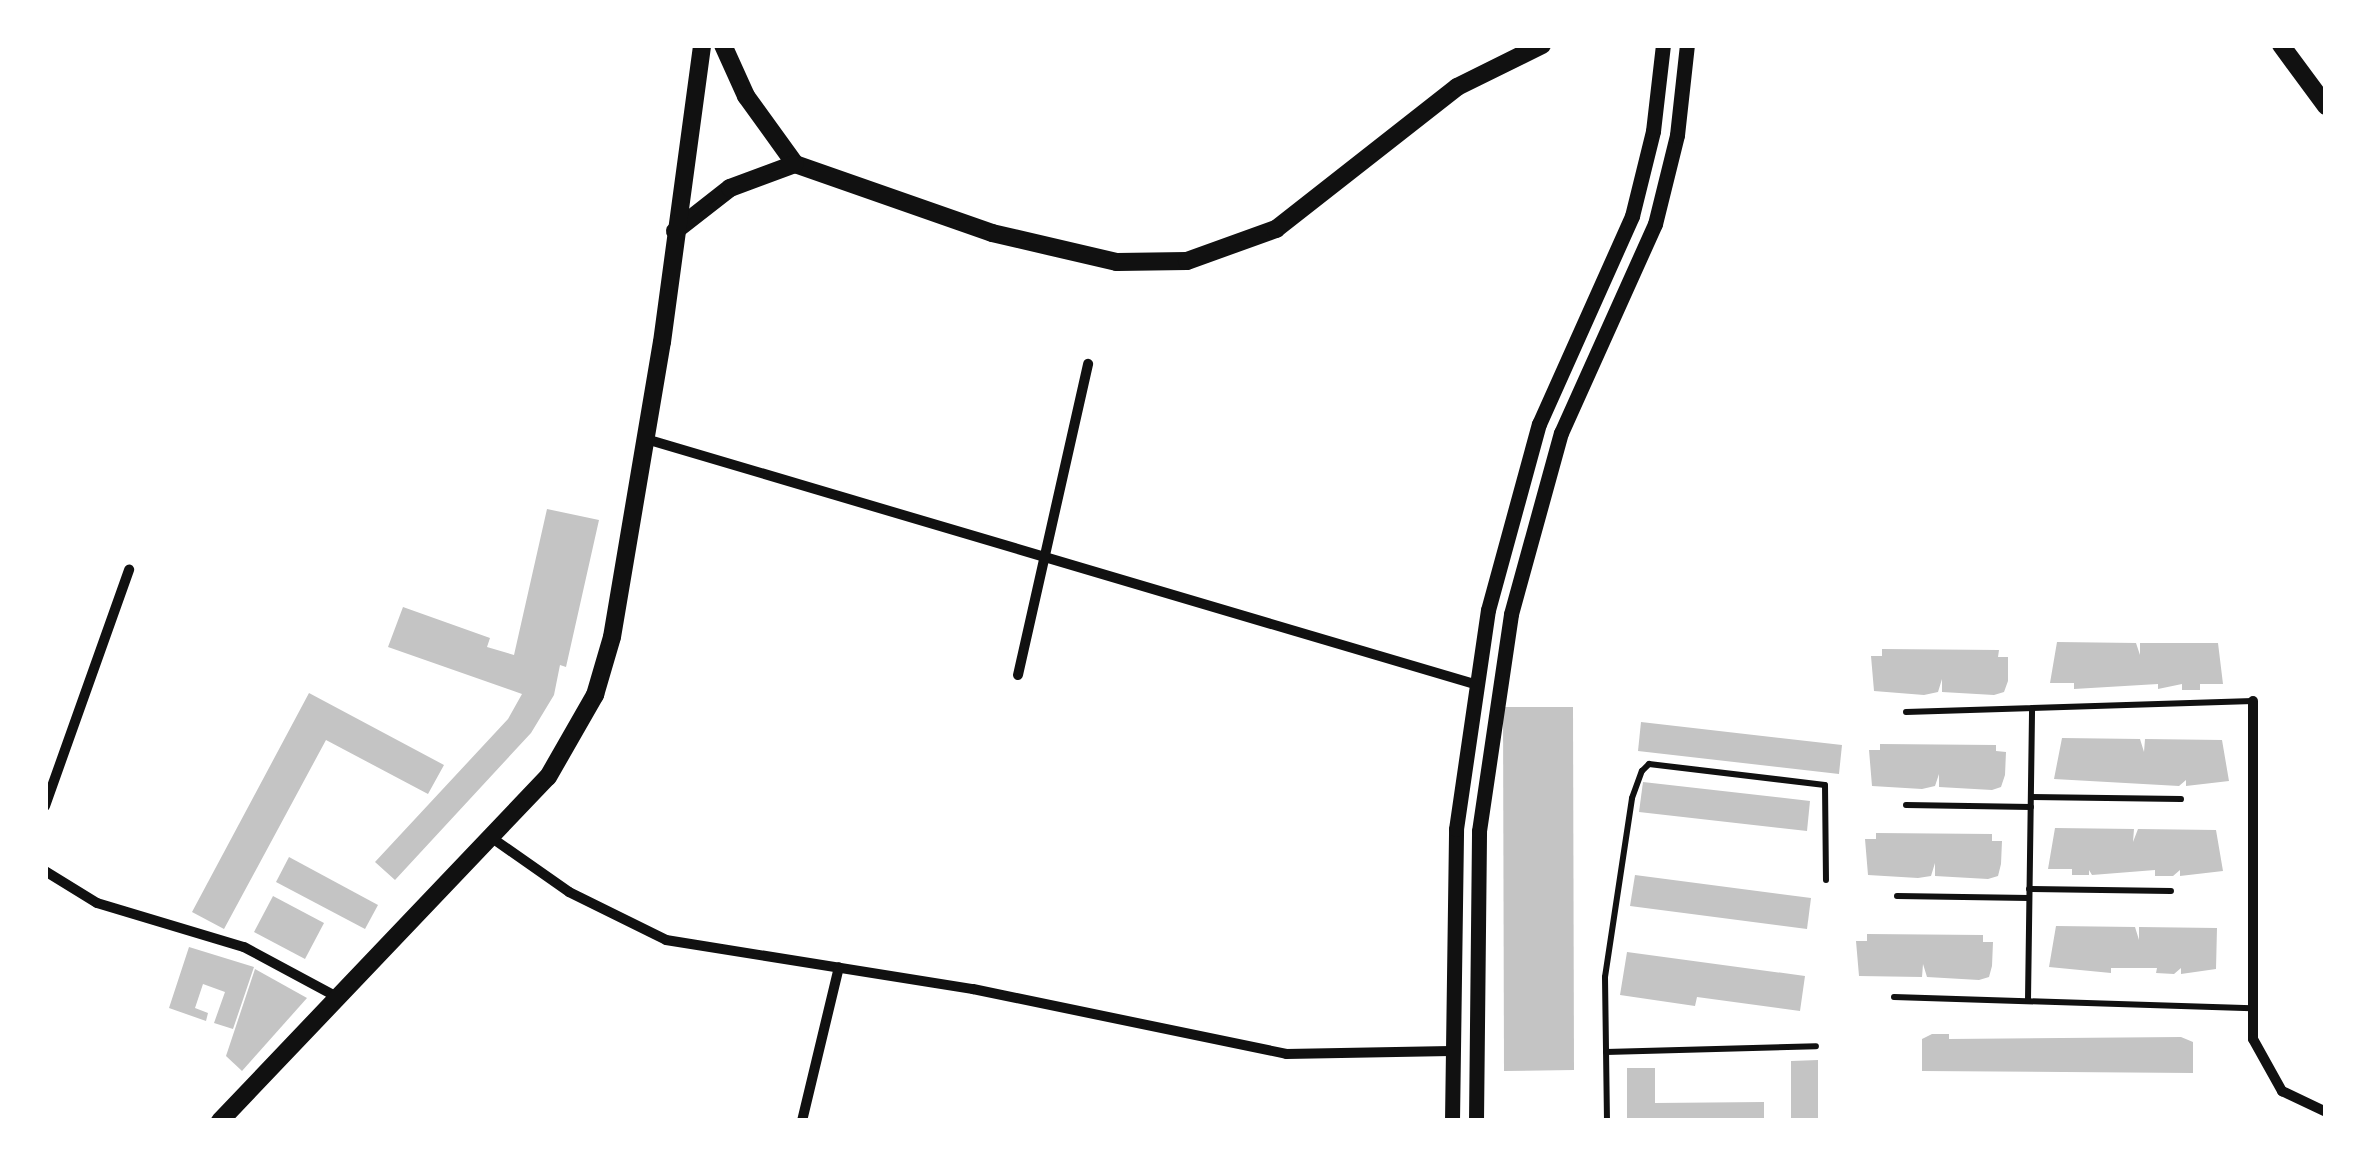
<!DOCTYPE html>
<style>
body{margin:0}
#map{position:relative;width:2371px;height:1166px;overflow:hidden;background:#fff;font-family:"DM Sans",sans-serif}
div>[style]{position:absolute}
.building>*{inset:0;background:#c4c4c4}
.service>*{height:6px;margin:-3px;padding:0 3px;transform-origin:3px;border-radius:3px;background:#111}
.minor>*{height:10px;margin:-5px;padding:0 5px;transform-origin:5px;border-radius:5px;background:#111}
.tertiary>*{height:15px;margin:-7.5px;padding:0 7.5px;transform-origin:7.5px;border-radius:7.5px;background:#111}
.secondary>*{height:18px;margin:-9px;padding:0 9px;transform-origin:9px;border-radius:9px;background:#111}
span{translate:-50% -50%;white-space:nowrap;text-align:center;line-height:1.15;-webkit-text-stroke:8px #fff;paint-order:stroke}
.frame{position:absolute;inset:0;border:48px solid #fff;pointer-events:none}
</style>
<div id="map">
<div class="building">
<div style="clip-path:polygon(547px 509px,599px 520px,566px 667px,560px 665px,554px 695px,531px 733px,395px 880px,375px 862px,508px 719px,522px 694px,388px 647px,403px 607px,490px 638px,487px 647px,514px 655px)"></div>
<div style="clip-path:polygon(2057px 642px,2136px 643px,2140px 655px,2140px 643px,2218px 643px,2223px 684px,2200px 684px,2200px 690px,2182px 690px,2182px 684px,2158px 689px,2158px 684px,2074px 689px,2074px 683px,2050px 683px)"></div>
<div style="clip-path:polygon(1882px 649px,1999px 650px,1998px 657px,2008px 657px,2008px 681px,2004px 692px,1994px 695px,1942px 692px,1942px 679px,1938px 692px,1924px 695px,1874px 691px,1871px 656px,1882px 656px)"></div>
<div style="clip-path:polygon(309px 693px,444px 765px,428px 794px,326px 740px,224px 929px,192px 912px)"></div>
<div style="clip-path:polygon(1503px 707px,1573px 707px,1574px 1070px,1504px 1071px)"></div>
<div style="clip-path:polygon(1641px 722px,1842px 745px,1839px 774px,1638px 751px)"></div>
<div style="clip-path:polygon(2062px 738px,2140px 739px,2144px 752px,2145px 739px,2222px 740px,2229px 781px,2186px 786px,2186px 780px,2179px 786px,2054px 779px)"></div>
<div style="clip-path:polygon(1880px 744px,1996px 745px,1996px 751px,2006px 752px,2005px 775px,2001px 787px,1992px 790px,1939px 787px,1939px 774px,1935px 786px,1922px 789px,1872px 786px,1869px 750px,1880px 750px)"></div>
<div style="clip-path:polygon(1643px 782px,1810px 801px,1807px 831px,1639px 812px)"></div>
<div style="clip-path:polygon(2055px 828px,2134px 829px,2133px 842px,2138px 829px,2216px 830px,2223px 871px,2180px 876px,2180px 870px,2173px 876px,2155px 876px,2155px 870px,2092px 875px,2089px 870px,2089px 875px,2072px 875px,2072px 869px,2048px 869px)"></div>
<div style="clip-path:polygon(1876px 833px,1992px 834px,1992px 841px,2002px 841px,2001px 864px,1998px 876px,1988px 879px,1935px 876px,1935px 863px,1931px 876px,1918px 878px,1868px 875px,1865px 839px,1876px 839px)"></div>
<div style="clip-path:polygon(289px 857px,378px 905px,365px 929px,276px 882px)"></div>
<div style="clip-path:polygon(1635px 875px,1811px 898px,1807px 929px,1630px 906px)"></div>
<div style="clip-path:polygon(273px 896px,324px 923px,305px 959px,254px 932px)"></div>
<div style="clip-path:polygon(2056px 926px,2135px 927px,2139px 940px,2139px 927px,2217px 928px,2216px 969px,2181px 974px,2181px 968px,2174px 974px,2156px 973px,2157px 968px,2111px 968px,2111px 973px,2049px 967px)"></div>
<div style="clip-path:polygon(1867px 934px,1983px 935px,1983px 942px,1993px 942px,1992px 966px,1989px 977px,1979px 980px,1927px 977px,1923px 964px,1922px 977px,1859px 976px,1856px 941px,1867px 941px)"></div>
<div style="clip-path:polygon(189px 947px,254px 967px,233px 1029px,214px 1023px,225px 992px,203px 984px,195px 1008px,208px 1013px,206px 1021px,169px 1008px)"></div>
<div style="clip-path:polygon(1627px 952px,1805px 976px,1800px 1011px,1697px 997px,1695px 1006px,1620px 995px)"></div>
<div style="clip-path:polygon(255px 969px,307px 998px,242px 1071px,226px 1056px)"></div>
<div style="clip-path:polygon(1932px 1034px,1949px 1034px,1949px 1039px,2181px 1037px,2193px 1042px,2193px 1073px,1922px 1071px,1922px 1039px)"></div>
<div style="clip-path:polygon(1818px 1060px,1818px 1121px,1791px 1121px,1791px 1061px)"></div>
<div style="clip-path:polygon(1627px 1068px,1655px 1068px,1655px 1103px,1764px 1102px,1764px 1121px,1627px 1121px)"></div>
</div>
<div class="service">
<div style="left:1906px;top:712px;width:347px;rotate:-1.8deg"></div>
<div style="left:2031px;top:797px;width:150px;rotate:0.8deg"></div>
<div style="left:1906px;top:805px;width:125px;rotate:0.9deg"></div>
<div style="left:2029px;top:889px;width:142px;rotate:0.8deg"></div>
<div style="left:1897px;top:896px;width:132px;rotate:0.9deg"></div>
<div style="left:1894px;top:997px;width:358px;rotate:1.8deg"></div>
<div style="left:2028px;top:1000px;width:292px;rotate:-89.2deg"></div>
<div style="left:1606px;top:1052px;width:210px;rotate:-1.6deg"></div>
<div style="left:1607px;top:1121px;width:144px;rotate:-90.8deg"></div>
<div style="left:1605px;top:977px;width:181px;rotate:-81.4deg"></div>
<div style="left:1632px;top:798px;width:29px;rotate:-70deg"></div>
<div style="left:1642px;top:771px;width:10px;rotate:-45deg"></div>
<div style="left:1649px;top:764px;width:177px;rotate:6.8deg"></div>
<div style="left:1825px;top:785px;width:95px;rotate:89.4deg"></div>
</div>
<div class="minor">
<div style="left:646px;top:439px;width:863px;rotate:16.48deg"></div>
<div style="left:1018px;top:675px;width:319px;rotate:-77.3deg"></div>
<div style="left:2253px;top:701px;width:338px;rotate:90deg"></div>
<div style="left:2253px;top:1039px;width:60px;rotate:60.9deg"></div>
<div style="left:2282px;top:1091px;width:49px;rotate:25.5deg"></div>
<div style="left:45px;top:806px;width:251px;rotate:-70.4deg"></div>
<div style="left:492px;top:838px;width:94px;rotate:35deg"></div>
<div style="left:569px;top:892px;width:108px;rotate:26.3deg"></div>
<div style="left:666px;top:940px;width:311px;rotate:9.1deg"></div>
<div style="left:973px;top:989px;width:320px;rotate:11.7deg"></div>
<div style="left:1286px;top:1054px;width:165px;rotate:-1deg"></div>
<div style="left:45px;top:871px;width:61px;rotate:31.6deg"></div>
<div style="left:97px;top:903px;width:153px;rotate:16.7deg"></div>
<div style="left:244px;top:947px;width:108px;rotate:28.2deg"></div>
<div style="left:802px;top:1121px;width:158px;rotate:-76.5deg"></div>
</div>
<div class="tertiary">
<div style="left:1452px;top:1121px;width:292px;rotate:-89.2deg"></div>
<div style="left:1456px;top:829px;width:221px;rotate:-81.7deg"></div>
<div style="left:1488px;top:610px;width:193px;rotate:-74.7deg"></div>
<div style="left:1539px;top:424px;width:228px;rotate:-65.9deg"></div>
<div style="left:1632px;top:216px;width:88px;rotate:-76.1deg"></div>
<div style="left:1653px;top:131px;width:87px;rotate:-83.4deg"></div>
<div style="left:1476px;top:1121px;width:290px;rotate:-89.4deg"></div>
<div style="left:1479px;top:831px;width:219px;rotate:-81.6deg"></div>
<div style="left:1511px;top:614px;width:188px;rotate:-74.6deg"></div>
<div style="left:1561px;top:433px;width:229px;rotate:-65.8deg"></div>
<div style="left:1655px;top:224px;width:92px;rotate:-76.1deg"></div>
<div style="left:1677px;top:135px;width:91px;rotate:-83.7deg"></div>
</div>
<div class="secondary">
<div style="left:723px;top:45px;width:56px;rotate:65.7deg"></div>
<div style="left:746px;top:96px;width:84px;rotate:54.2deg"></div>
<div style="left:2281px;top:45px;width:76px;rotate:53.6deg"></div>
<div style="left:795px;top:164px;width:209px;rotate:19.3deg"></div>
<div style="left:992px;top:233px;width:128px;rotate:13.1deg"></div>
<div style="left:1117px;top:262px;width:70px;rotate:-0.8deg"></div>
<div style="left:1187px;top:261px;width:95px;rotate:-19.8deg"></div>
<div style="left:1276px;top:229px;width:230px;rotate:-38.1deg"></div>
<div style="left:1457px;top:87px;width:95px;rotate:-26.3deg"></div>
<div style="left:675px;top:231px;width:70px;rotate:-38deg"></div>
<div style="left:730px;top:188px;width:69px;rotate:-20.3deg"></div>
<div style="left:220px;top:1121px;width:475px;rotate:-46.4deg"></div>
<div style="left:548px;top:777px;width:95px;rotate:-60.2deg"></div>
<div style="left:595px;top:695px;width:60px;rotate:-73.7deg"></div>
<div style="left:612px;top:637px;width:299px;rotate:-80.4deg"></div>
<div style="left:662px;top:342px;width:300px;rotate:-82.3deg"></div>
</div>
<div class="frame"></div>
</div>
